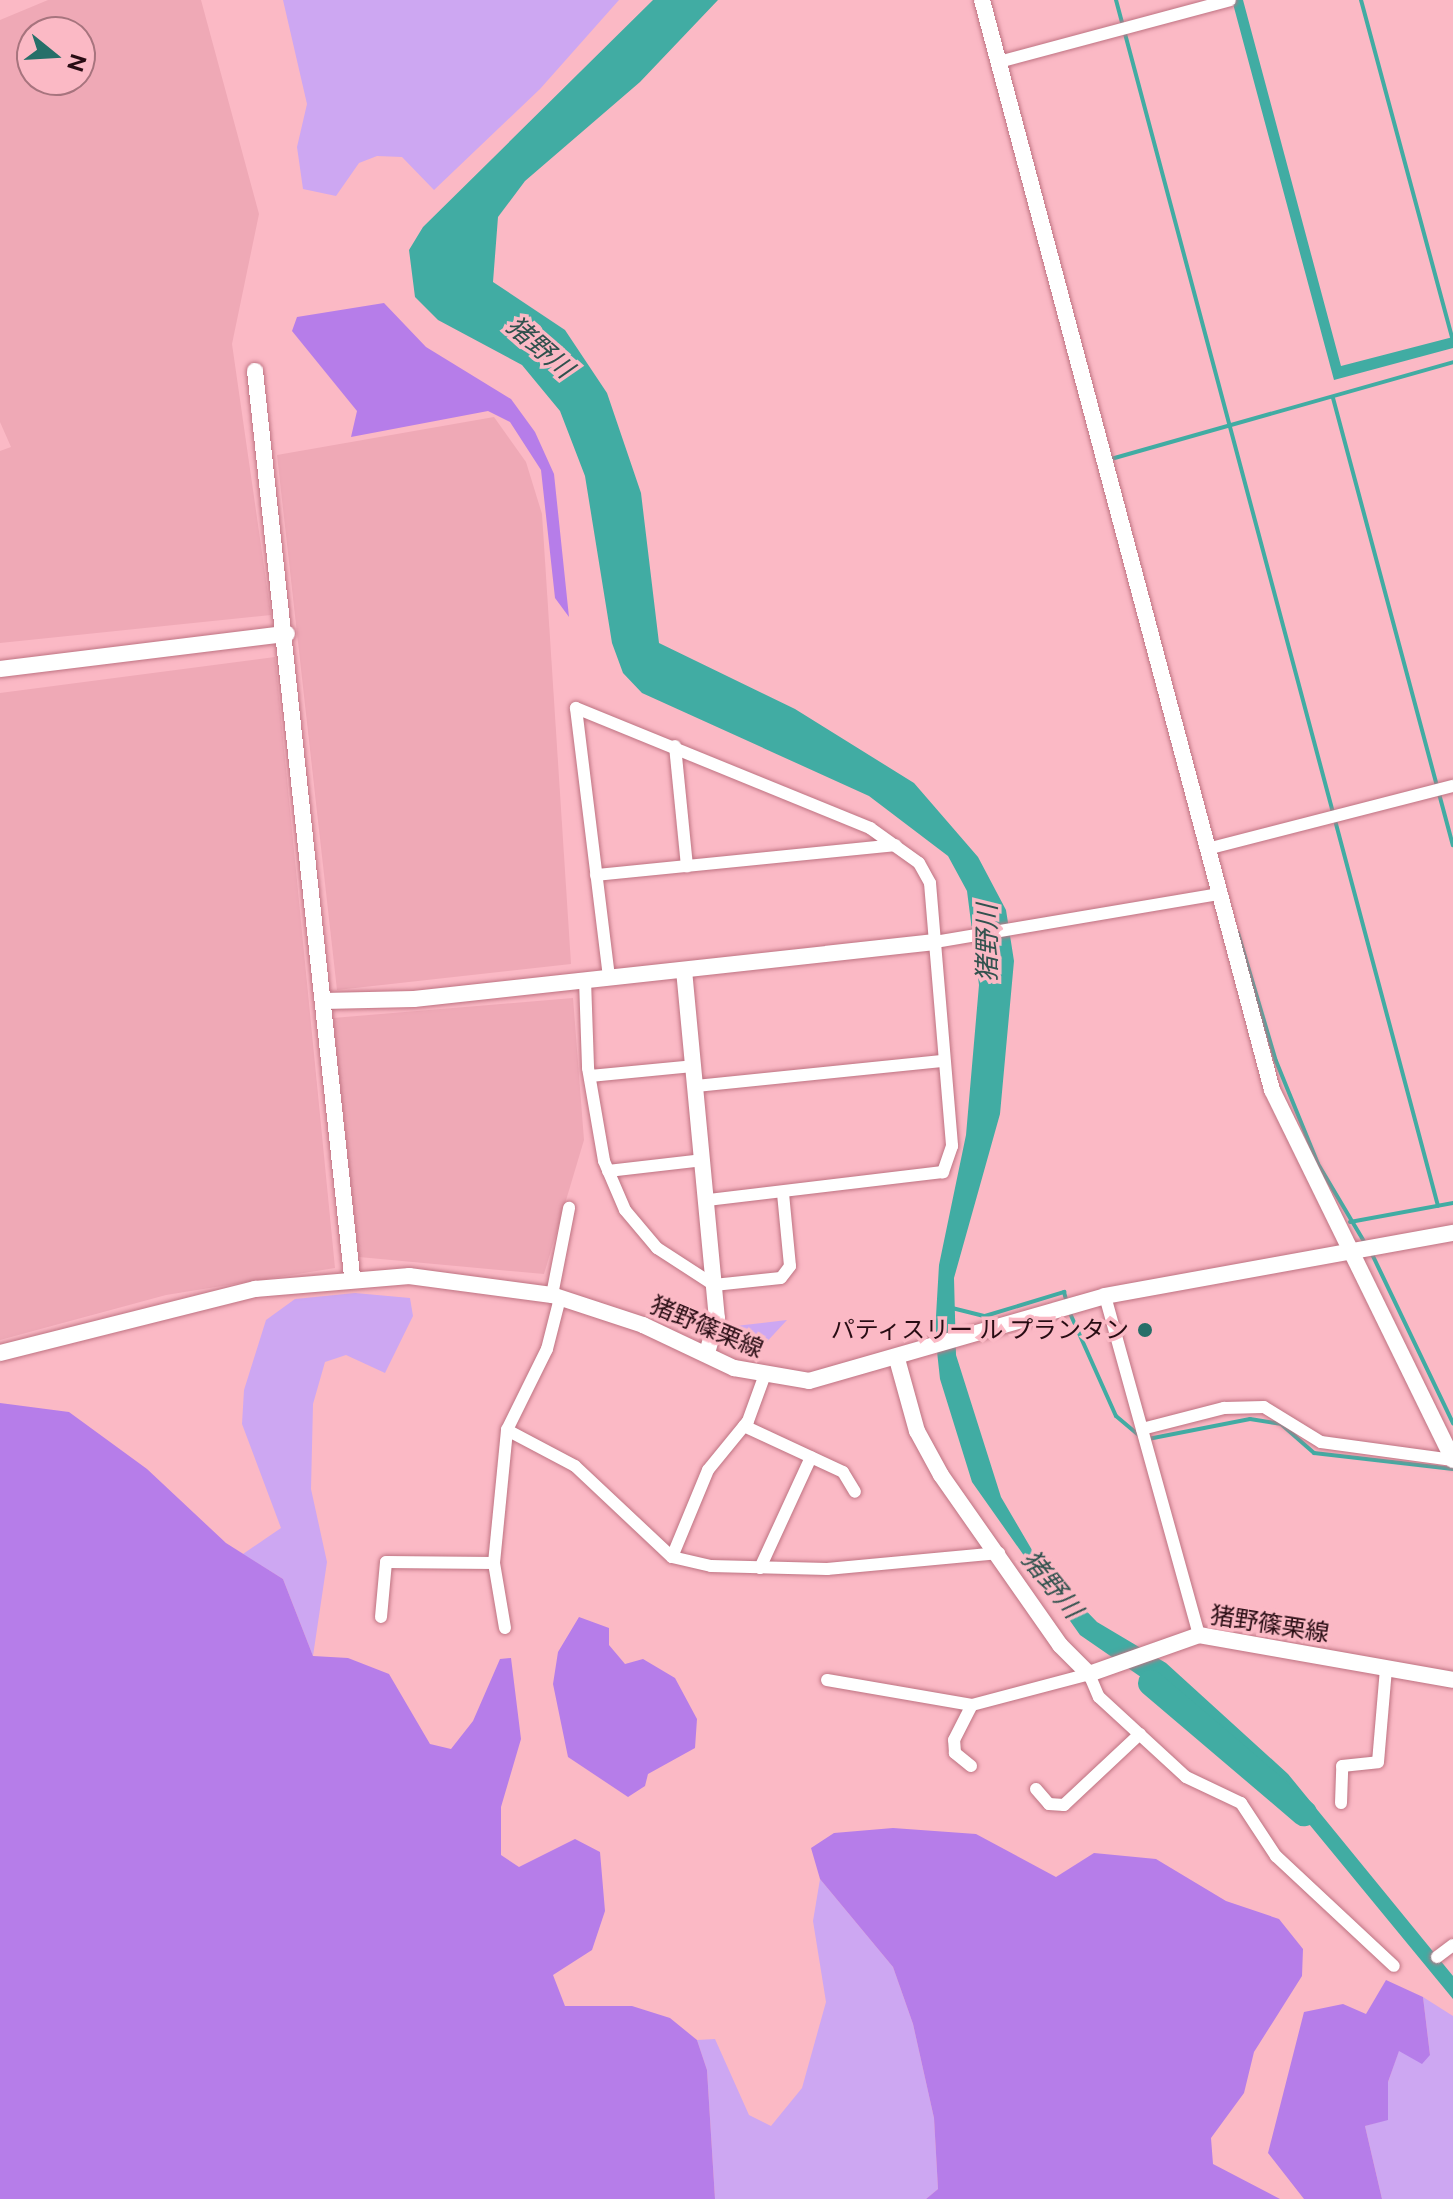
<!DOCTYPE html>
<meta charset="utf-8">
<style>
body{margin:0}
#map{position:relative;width:1453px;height:2199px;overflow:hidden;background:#fbb9c5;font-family:"Public Sans","Noto Sans JP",sans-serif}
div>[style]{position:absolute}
.built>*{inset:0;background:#efa9b6}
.green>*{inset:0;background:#cda7f2}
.forest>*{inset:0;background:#b67de9}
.water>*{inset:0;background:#41aca3}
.stream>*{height:4px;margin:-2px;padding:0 2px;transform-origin:2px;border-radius:2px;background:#41aca3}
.river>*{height:26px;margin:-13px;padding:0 13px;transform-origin:13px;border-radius:13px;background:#41aca3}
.roads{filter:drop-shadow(0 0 2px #be7382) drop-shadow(0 0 2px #be7382)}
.street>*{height:12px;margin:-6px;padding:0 6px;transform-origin:6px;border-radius:6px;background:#fff}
.secondary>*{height:16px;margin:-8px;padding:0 8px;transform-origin:8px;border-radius:8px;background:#fff}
.dots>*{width:22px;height:22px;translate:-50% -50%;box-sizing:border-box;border:4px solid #fbb9c5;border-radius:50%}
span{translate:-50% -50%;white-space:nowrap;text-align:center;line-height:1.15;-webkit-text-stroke:7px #fbb9c5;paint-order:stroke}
.street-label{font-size:24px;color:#280c13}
.poi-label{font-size:24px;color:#280c13}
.right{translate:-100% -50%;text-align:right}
.water-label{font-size:26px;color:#30514d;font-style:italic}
.north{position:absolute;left:16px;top:16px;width:80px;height:80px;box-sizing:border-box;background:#fbb9c5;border:2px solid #a7747e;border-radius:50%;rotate:108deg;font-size:22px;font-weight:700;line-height:32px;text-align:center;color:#280c13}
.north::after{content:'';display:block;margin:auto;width:28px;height:36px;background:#266f69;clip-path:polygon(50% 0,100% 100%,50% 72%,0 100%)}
</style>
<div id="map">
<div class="built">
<div style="clip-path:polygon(evenodd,48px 0,201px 0,259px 214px,232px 344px,271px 615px,0 643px,0 451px,11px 447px,0 422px,0 20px,48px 0,32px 32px,80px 32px,80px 80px,32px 80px,32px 32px)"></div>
<div style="clip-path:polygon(494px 417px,526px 462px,542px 514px,571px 964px,337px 990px,277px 455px)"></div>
<div style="clip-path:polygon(275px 657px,335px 1268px,166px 1295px,0 1340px,0 693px)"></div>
<div style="clip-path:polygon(573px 998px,584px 1140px,544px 1274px,359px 1257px,333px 1018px)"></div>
</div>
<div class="green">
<div style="clip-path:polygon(283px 0,619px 0,540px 89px,434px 190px,402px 157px,377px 156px,359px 163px,336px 196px,303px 189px,297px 147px,307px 104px)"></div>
<div style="clip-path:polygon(355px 1293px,410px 1298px,413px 1316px,385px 1373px,346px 1355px,325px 1362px,313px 1404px,311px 1489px,327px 1562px,313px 1656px,283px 1579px,243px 1554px,281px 1528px,242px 1424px,244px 1390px,266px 1320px,295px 1299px)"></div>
<div style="clip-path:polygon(787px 1320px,761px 1348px,724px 1337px,727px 1327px)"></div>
<div style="clip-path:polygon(820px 1879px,893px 1967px,913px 2024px,934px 2118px,938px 2189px,926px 2199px,715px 2199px,707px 2070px,697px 2040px,715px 2039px,749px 2115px,771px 2126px,802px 2088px,826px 2002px,813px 1921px)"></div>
<div style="clip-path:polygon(1423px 1997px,1453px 2016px,1453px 2199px,1382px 2199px,1365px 2126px,1388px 2119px,1388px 2082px,1399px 2050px,1430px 2055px)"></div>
</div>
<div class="forest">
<div style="clip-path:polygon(384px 303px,426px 347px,511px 399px,535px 432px,554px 474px,569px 617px,555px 598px,541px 470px,510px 422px,488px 411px,351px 437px,357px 411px,292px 331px,297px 317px)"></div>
<div style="clip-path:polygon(0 1403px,69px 1412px,147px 1469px,226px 1543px,283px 1579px,313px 1656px,348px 1658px,389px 1674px,430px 1744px,451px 1749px,473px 1721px,500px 1659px,511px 1658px,521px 1739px,501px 1807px,501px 1855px,519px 1867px,575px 1839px,600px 1852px,605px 1911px,592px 1950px,553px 1975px,565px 2006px,632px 2006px,670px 2018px,697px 2040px,707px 2070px,715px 2199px,0 2199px)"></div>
<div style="clip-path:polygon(579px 1617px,609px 1628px,609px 1645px,625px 1664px,643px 1659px,675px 1678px,697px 1719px,695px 1748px,648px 1774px,645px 1786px,628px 1797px,568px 1757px,553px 1684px,558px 1652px)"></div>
<div style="clip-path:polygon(893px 1828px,976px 1834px,1056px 1877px,1094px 1853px,1156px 1859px,1226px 1901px,1279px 1919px,1303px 1949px,1302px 1976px,1254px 2052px,1244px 2093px,1211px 2138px,1213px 2164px,1280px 2199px,926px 2199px,938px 2189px,934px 2118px,913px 2024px,893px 1967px,820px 1879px,811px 1848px,834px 1833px)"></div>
<div style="clip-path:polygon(1386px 1980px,1423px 1997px,1430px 2055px,1422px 2064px,1399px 2051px,1388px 2082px,1388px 2120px,1365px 2126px,1382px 2199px,1304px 2199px,1268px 2153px,1304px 2012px,1343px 2004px,1366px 2014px)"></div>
</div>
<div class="water">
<div style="clip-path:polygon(653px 0,718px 0,640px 82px,525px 181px,498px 217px,493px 282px,565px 330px,607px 393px,641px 493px,659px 643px,795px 709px,914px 783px,978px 857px,1006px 910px,1014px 961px,1000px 1114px,954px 1278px,956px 1355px,1001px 1497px,1039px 1562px,1097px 1622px,1166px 1663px,1288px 1774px,1453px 1976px,1453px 1999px,1281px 1790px,1180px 1704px,1080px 1635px,972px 1482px,940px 1379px,935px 1333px,939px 1265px,966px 1135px,979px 985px,967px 891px,948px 856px,869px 796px,642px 693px,623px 673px,612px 643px,585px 476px,560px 411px,522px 365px,438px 320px,415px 297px,409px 250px,423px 227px)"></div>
<div style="clip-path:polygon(1232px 0,1243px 0,1341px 366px,1453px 337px,1453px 348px,1334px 380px)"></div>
</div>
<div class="stream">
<div style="left:1116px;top:0;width:1248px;rotate:75.05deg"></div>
<div style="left:1361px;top:0;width:353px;rotate:74.9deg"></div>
<div style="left:1333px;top:398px;width:463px;rotate:75deg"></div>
<div style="left:1111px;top:459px;width:355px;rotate:-15.8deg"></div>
<div style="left:1238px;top:933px;width:134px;rotate:73.5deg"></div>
<div style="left:1276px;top:1061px;width:111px;rotate:67.8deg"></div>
<div style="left:1318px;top:1164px;width:94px;rotate:59.3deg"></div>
<div style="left:1350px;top:1222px;width:105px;rotate:-10.5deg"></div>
<div style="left:1371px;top:1252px;width:190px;rotate:64.4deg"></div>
<div style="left:952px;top:1308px;width:34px;rotate:14deg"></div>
<div style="left:985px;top:1316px;width:83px;rotate:-16.9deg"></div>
<div style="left:1064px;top:1292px;width:11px;rotate:75deg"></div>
<div style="left:1069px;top:1311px;width:115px;rotate:65.9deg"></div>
<div style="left:1116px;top:1416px;width:31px;rotate:40deg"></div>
<div style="left:1148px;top:1439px;width:104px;rotate:-11.1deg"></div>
<div style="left:1250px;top:1419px;width:31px;rotate:9deg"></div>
<div style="left:1281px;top:1424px;width:44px;rotate:41.3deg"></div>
<div style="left:1314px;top:1453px;width:140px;rotate:6.6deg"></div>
</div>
<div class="river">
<div style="left:1151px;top:1683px;width:201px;rotate:40.4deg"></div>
</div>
<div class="roads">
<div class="street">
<div style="left:999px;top:62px;width:239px;rotate:-15deg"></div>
<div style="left:675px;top:746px;width:121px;rotate:84.3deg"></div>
<div style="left:1207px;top:849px;width:254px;rotate:-14.4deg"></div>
<div style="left:596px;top:875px;width:301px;rotate:-5.7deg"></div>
<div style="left:935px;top:942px;width:287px;rotate:-9.6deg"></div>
<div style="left:609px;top:977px;width:271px;rotate:-97deg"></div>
<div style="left:576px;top:708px;width:318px;rotate:22.2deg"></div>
<div style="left:870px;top:828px;width:60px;rotate:35.5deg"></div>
<div style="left:919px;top:863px;width:23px;rotate:61deg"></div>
<div style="left:930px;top:883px;width:264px;rotate:85.2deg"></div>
<div style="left:952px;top:1146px;width:28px;rotate:109deg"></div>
<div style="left:943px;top:1172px;width:238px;rotate:173.2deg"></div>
<div style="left:585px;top:980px;width:88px;rotate:88deg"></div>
<div style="left:588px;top:1068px;width:94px;rotate:80.2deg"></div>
<div style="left:604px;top:1161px;width:53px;rotate:66.8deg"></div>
<div style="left:625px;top:1210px;width:50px;rotate:49.9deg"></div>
<div style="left:657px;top:1248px;width:68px;rotate:33deg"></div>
<div style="left:714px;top:1285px;width:67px;rotate:-6deg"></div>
<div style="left:781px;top:1278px;width:15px;rotate:-53deg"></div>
<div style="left:790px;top:1266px;width:73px;rotate:-95.5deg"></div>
<div style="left:590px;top:1076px;width:103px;rotate:-5.5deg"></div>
<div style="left:696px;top:1086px;width:247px;rotate:-5.8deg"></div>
<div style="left:608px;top:1171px;width:96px;rotate:-6.6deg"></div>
<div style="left:552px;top:1295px;width:89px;rotate:-78.9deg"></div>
<div style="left:1105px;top:1296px;width:352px;rotate:74.5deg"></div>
<div style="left:560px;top:1298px;width:53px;rotate:104.3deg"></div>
<div style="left:547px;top:1349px;width:90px;rotate:116.3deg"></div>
<div style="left:507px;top:1430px;width:77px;rotate:27.9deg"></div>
<div style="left:575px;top:1466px;width:133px;rotate:43.2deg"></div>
<div style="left:672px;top:1557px;width:40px;rotate:13deg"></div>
<div style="left:711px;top:1566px;width:116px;rotate:1.5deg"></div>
<div style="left:827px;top:1569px;width:173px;rotate:-5.3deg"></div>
<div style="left:744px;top:1426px;width:109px;rotate:24.9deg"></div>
<div style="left:843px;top:1472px;width:23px;rotate:59deg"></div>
<div style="left:1142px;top:1429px;width:85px;rotate:-14.4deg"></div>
<div style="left:1224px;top:1408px;width:40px;rotate:-1.4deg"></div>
<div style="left:1264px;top:1407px;width:67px;rotate:31.6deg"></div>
<div style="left:1321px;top:1442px;width:133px;rotate:7.8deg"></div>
<div style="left:672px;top:1557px;width:94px;rotate:-67.5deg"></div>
<div style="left:708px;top:1470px;width:63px;rotate:-50.8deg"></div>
<div style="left:748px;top:1421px;width:47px;rotate:-70deg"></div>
<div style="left:760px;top:1568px;width:122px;rotate:-65.3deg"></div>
<div style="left:381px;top:1617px;width:55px;rotate:-84.8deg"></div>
<div style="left:386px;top:1562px;width:108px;rotate:0.5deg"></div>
<div style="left:505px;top:1628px;width:66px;rotate:-99.6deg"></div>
<div style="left:494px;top:1563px;width:134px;rotate:-84.4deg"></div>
<div style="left:827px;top:1680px;width:147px;rotate:9.8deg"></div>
<div style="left:972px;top:1705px;width:121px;rotate:-14.8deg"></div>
<div style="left:1089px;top:1674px;width:25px;rotate:67deg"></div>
<div style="left:1099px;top:1697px;width:118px;rotate:42.6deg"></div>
<div style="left:1186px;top:1777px;width:61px;rotate:25.3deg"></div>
<div style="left:1241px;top:1803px;width:64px;rotate:56.6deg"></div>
<div style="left:1276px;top:1856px;width:161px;rotate:43deg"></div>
<div style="left:971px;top:1766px;width:21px;rotate:-141deg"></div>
<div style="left:955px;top:1753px;width:13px;rotate:-94deg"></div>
<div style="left:954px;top:1740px;width:39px;rotate:-63deg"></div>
<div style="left:1036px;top:1789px;width:20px;rotate:49deg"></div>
<div style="left:1049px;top:1804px;width:15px;rotate:4deg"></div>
<div style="left:1064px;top:1805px;width:104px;rotate:-43.1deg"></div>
<div style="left:1341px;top:1803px;width:37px;rotate:-88deg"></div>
<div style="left:1342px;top:1766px;width:36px;rotate:-6deg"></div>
<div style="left:1378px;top:1762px;width:94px;rotate:-85.1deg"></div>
<div style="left:1437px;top:1957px;width:20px;rotate:-37deg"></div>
</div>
<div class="secondary">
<div style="left:982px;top:0;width:1128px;rotate:75.1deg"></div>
<div style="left:1272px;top:1090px;width:412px;rotate:63.9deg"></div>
<div style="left:255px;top:371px;width:910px;rotate:83.88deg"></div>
<div style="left:0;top:669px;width:289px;rotate:-7deg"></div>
<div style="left:684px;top:970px;width:350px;rotate:84.6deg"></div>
<div style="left:717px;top:1318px;width:37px;rotate:106deg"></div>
<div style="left:323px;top:1001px;width:91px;rotate:-1.3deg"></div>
<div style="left:414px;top:999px;width:524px;rotate:-6.24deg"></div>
<div style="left:0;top:1353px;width:263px;rotate:-14.1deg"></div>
<div style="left:255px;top:1289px;width:155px;rotate:-4.8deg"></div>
<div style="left:409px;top:1276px;width:144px;rotate:7.6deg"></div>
<div style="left:552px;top:1295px;width:96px;rotate:18.2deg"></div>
<div style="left:643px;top:1325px;width:101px;rotate:25.3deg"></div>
<div style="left:734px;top:1368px;width:76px;rotate:9.8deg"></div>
<div style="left:809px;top:1381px;width:308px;rotate:-16deg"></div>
<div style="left:1105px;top:1296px;width:354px;rotate:-10.3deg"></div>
<div style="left:897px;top:1359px;width:75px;rotate:74.5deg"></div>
<div style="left:917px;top:1431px;width:50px;rotate:61.4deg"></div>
<div style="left:941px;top:1475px;width:208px;rotate:55deg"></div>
<div style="left:1060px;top:1645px;width:41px;rotate:45deg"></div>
<div style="left:1089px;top:1674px;width:117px;rotate:-19.5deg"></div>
<div style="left:1199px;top:1635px;width:258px;rotate:10deg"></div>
</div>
</div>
<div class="dots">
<div style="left:1145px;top:1330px;background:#266f69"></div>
</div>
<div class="street-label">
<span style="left:707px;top:1327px;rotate:23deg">猪野篠栗線</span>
<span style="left:1270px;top:1624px;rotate:9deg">猪野篠栗線</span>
</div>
<div class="poi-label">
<span class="right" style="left:1129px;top:1330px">パティスリー ル プランタン</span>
</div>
<div class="water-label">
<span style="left:540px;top:347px;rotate:41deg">猪野川</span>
<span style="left:987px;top:943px;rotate:-90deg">猪野川</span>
<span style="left:1052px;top:1584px;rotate:51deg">猪野川</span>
</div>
<div class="north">N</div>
</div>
